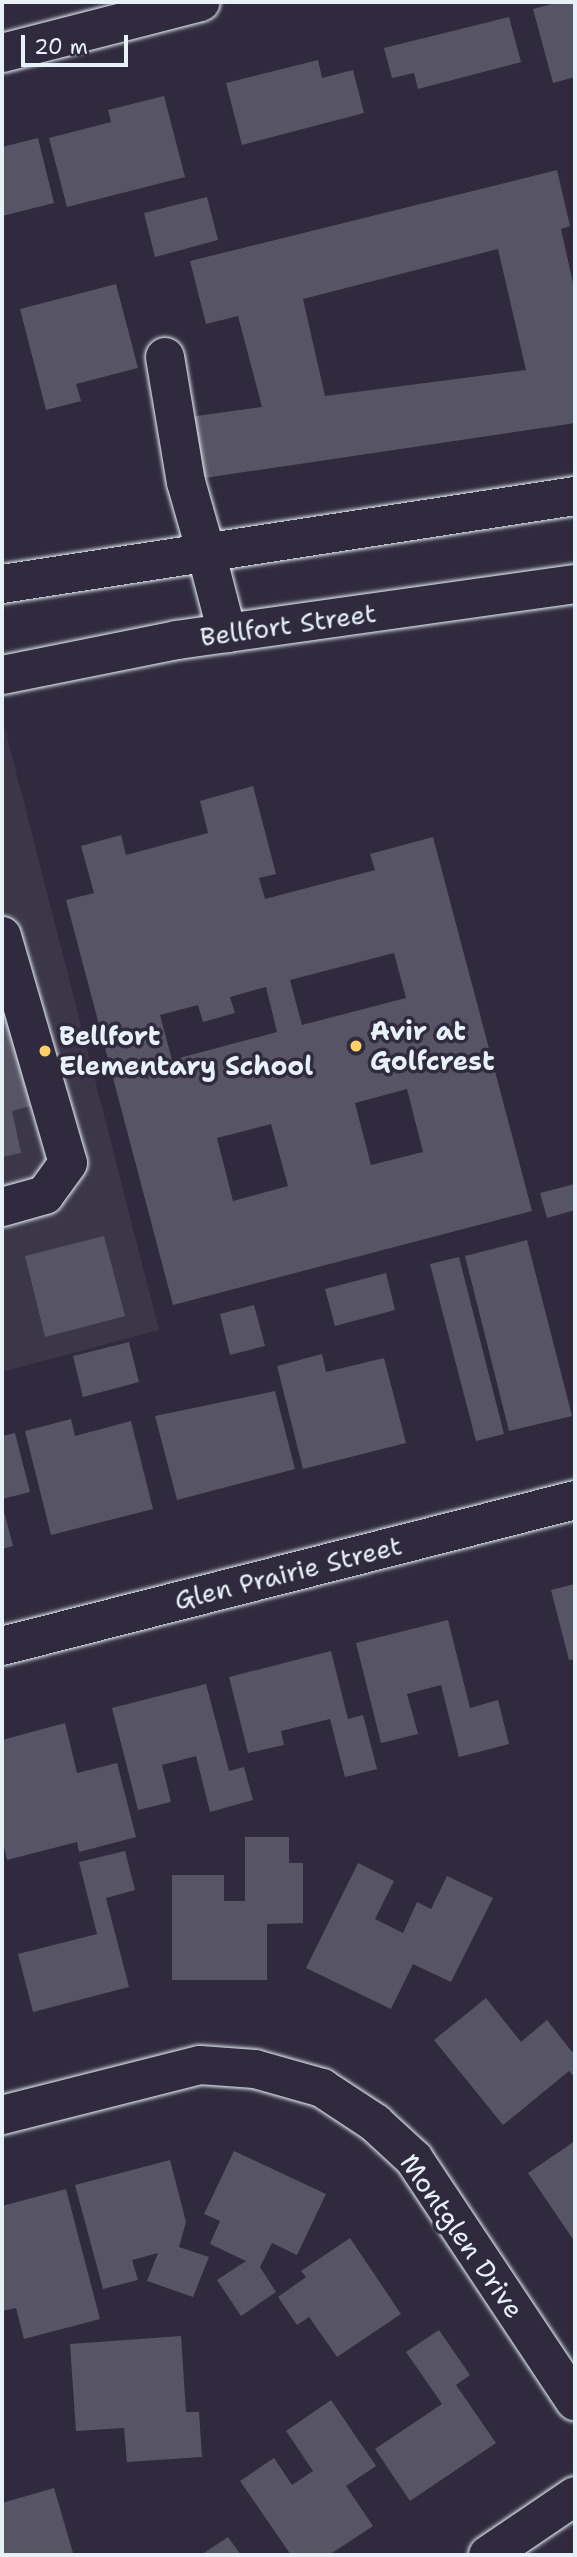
<!DOCTYPE html>
<style>
body{margin:0}
#map{position:relative;width:577px;height:2557px;overflow:hidden;background:#2f2a3d;font-family:"Shantell Sans",sans-serif}
div>[style]{position:absolute}
.built>*{inset:0;background:#3b3749}
.building>*{inset:0;background:#575565}
.roads{filter:drop-shadow(0 0 2px #e8f1f8) drop-shadow(0 0 2px #e8f1f8)}
.minor>*{height:38px;margin:-19px;padding:0 19px;transform-origin:19px;border-radius:19px;background:#2f2a3d}
.major>*{height:38px;margin:-19px;padding:0 19px;transform-origin:19px;border-radius:19px;background:#2f2a3d}
.dots>*{width:19px;height:19px;translate:-50% -50%;box-sizing:border-box;border:4px solid #2f2a3d;border-radius:50%}
span{translate:-50% -50%;white-space:nowrap;text-align:center;line-height:1.15;-webkit-text-stroke:7px #2f2a3d;paint-order:stroke}
.street-label{font-size:26px;color:#e8f1f8}
.poi-label{font-size:26px;color:#e8f1f8;font-weight:700}
.left{translate:0 -50%;text-align:left}
.frame{position:absolute;inset:0;border:4px solid #e8f1f8;pointer-events:none}
.scale{position:absolute;left:21px;top:35px;width:107px;height:32px;box-sizing:border-box;border:4px solid #e8f1f8;border-top:0;padding-left:9px;font-size:21px;line-height:24px;white-space:nowrap;color:#e8f1f8;-webkit-text-stroke:5px #2f2a3d;paint-order:stroke}
</style>
<div id="map">
<div class="built">
<div style="clip-path:polygon(2px 717px,159px 1330px,2px 1372px)"></div>
</div>
<div class="building">
<div style="clip-path:polygon(559px 2px,575px 2px,575px 77px,553px 83px,533px 9px)"></div>
<div style="clip-path:polygon(509px 17px,521px 62px,418px 89px,414px 73px,392px 78px,384px 48px)"></div>
<div style="clip-path:polygon(318px 60px,322px 78px,353px 70px,364px 113px,242px 145px,226px 83px)"></div>
<div style="clip-path:polygon(164px 96px,185px 177px,67px 207px,49px 138px,111px 122px,108px 110px)"></div>
<div style="clip-path:polygon(38px 138px,54px 203px,2px 216px,2px 147px)"></div>
<div style="clip-path:polygon(evenodd,557px 170px,570px 226px,561px 229px,575px 292px,575px 423px,191px 480px,182px 418px,262px 407px,238px 316px,206px 324px,190px 261px,557px 170px,498px 249px,526px 370px,325px 396px,303px 299px,498px 249px)"></div>
<div style="clip-path:polygon(207px 197px,218px 240px,155px 257px,144px 213px)"></div>
<div style="clip-path:polygon(116px 284px,138px 368px,76px 384px,81px 401px,46px 410px,20px 309px)"></div>
<div style="clip-path:polygon(evenodd,253px 786px,276px 874px,259px 878px,265px 899px,375px 870px,370px 854px,433px 837px,532px 1211px,173px 1305px,66px 900px,94px 893px,81px 846px,121px 835px,126px 855px,208px 833px,200px 801px,253px 786px,394px 953px,406px 998px,302px 1025px,290px 980px,394px 953px,253px 786px,266px 987px,277px 1032px,172px 1060px,160px 1015px,198px 1005px,203px 1022px,235px 1013px,230px 997px,266px 987px,253px 786px,407px 1089px,423px 1152px,371px 1165px,355px 1103px,407px 1089px,253px 786px,271px 1124px,288px 1186px,233px 1201px,217px 1138px,271px 1124px)"></div>
<div style="clip-path:polygon(2px 1001px,30px 1106px,12px 1111px,21px 1153px,2px 1157px)"></div>
<div style="clip-path:polygon(575px 1184px,575px 1210px,547px 1218px,540px 1193px)"></div>
<div style="clip-path:polygon(104px 1236px,125px 1316px,45px 1337px,25px 1256px)"></div>
<div style="clip-path:polygon(527px 1240px,572px 1416px,509px 1431px,465px 1256px)"></div>
<div style="clip-path:polygon(459px 1257px,504px 1434px,476px 1441px,430px 1264px)"></div>
<div style="clip-path:polygon(386px 1273px,395px 1310px,335px 1326px,325px 1289px)"></div>
<div style="clip-path:polygon(254px 1305px,265px 1346px,230px 1355px,220px 1314px)"></div>
<div style="clip-path:polygon(129px 1342px,139px 1382px,83px 1397px,73px 1356px)"></div>
<div style="clip-path:polygon(322px 1354px,326px 1372px,384px 1358px,406px 1443px,303px 1469px,277px 1366px)"></div>
<div style="clip-path:polygon(275px 1391px,295px 1469px,177px 1500px,155px 1416px)"></div>
<div style="clip-path:polygon(71px 1419px,75px 1436px,131px 1421px,153px 1509px,51px 1535px,25px 1431px)"></div>
<div style="clip-path:polygon(15px 1433px,30px 1492px,2px 1499px,2px 1436px)"></div>
<div style="clip-path:polygon(2px 1504px,13px 1546px,2px 1549px)"></div>
<div style="clip-path:polygon(575px 1584px,575px 1659px,569px 1660px,551px 1590px)"></div>
<div style="clip-path:polygon(448px 1620px,470px 1708px,498px 1700px,509px 1744px,459px 1757px,441px 1685px,407px 1694px,418px 1734px,381px 1743px,356px 1643px)"></div>
<div style="clip-path:polygon(331px 1651px,348px 1719px,363px 1715px,377px 1769px,345px 1777px,330px 1719px,281px 1731px,284px 1745px,248px 1753px,229px 1677px)"></div>
<div style="clip-path:polygon(206px 1684px,229px 1771px,244px 1767px,253px 1800px,210px 1812px,196px 1756px,162px 1765px,171px 1802px,138px 1810px,112px 1708px)"></div>
<div style="clip-path:polygon(65px 1723px,77px 1773px,117px 1763px,136px 1837px,79px 1852px,77px 1842px,7px 1860px,2px 1838px,2px 1740px)"></div>
<div style="clip-path:polygon(245px 1837px,289px 1837px,289px 1863px,303px 1863px,303px 1923px,267px 1924px,267px 1980px,172px 1980px,172px 1875px,224px 1875px,224px 1901px,245px 1901px)"></div>
<div style="clip-path:polygon(125px 1851px,135px 1890px,106px 1898px,129px 1987px,33px 2012px,18px 1954px,97px 1934px,79px 1862px)"></div>
<div style="clip-path:polygon(358px 1863px,394px 1881px,375px 1919px,403px 1933px,417px 1902px,431px 1909px,447px 1876px,493px 1898px,451px 1982px,413px 1964px,391px 2009px,306px 1968px)"></div>
<div style="clip-path:polygon(486px 1998px,521px 2042px,547px 2020px,572px 2052px,575px 2049px,575px 2078px,569px 2071px,503px 2125px,434px 2040px)"></div>
<div style="clip-path:polygon(575px 2141px,575px 2242px,528px 2173px)"></div>
<div style="clip-path:polygon(234px 2151px,326px 2194px,297px 2255px,272px 2243px,260px 2267px,276px 2292px,241px 2316px,217px 2280px,246px 2261px,210px 2244px,220px 2221px,204px 2214px)"></div>
<div style="clip-path:polygon(170px 2160px,186px 2222px,179px 2247px,209px 2257px,193px 2297px,147px 2281px,158px 2253px,132px 2260px,138px 2280px,103px 2289px,75px 2185px)"></div>
<div style="clip-path:polygon(66px 2189px,100px 2319px,24px 2339px,16px 2308px,2px 2311px,2px 2206px)"></div>
<div style="clip-path:polygon(350px 2238px,401px 2314px,337px 2357px,309px 2317px,297px 2325px,278px 2297px,306px 2277px,301px 2271px)"></div>
<div style="clip-path:polygon(439px 2330px,470px 2375px,456px 2385px,496px 2443px,410px 2501px,375px 2449px,442px 2404px,406px 2352px)"></div>
<div style="clip-path:polygon(181px 2336px,186px 2412px,199px 2412px,202px 2457px,127px 2462px,124px 2428px,76px 2431px,70px 2344px)"></div>
<div style="clip-path:polygon(331px 2400px,376px 2466px,346px 2486px,373px 2526px,329px 2555px,291px 2555px,240px 2481px,274px 2458px,292px 2485px,313px 2471px,286px 2431px)"></div>
<div style="clip-path:polygon(54px 2488px,73px 2553px,2px 2555px,2px 2503px)"></div>
<div style="clip-path:polygon(228px 2537px,241px 2555px,201px 2555px)"></div>
</div>
<div class="roads">
<div class="minor">
<div style="left:2px;top:53px;width:205px;rotate:-14.4deg"></div>
<div style="left:165px;top:357px;width:127px;rotate:80.5deg"></div>
<div style="left:186px;top:482px;width:73px;rotate:74.1deg"></div>
<div style="left:2px;top:936px;width:236px;rotate:73.8deg"></div>
<div style="left:68px;top:1163px;width:39px;rotate:126deg"></div>
<div style="left:45px;top:1195px;width:45px;rotate:164.4deg"></div>
<div style="left:2px;top:1646px;width:591px;rotate:-14.29deg"></div>
<div style="left:2px;top:2115px;width:204px;rotate:-14.2deg"></div>
<div style="left:200px;top:2065px;width:55px;rotate:4.2deg"></div>
<div style="left:255px;top:2069px;width:70px;rotate:15.8deg"></div>
<div style="left:322px;top:2088px;width:64px;rotate:33.4deg"></div>
<div style="left:375px;top:2123px;width:53px;rotate:42.7deg"></div>
<div style="left:414px;top:2159px;width:291px;rotate:56.4deg"></div>
<div style="left:488px;top:2555px;width:105px;rotate:-34.1deg"></div>
</div>
<div class="major">
<div style="left:206px;top:552px;width:84px;rotate:75.5deg"></div>
<div style="left:2px;top:584px;width:580px;rotate:-8.73deg"></div>
<div style="left:2px;top:675px;width:178px;rotate:-11.3deg"></div>
<div style="left:177px;top:640px;width:402px;rotate:-8deg"></div>
</div>
</div>
<div class="dots">
<div style="left:356px;top:1046px;background:#ffd166"></div>
<div style="left:45px;top:1051px;background:#ffd166"></div>
</div>
<div class="street-label">
<span style="left:288px;top:625px;rotate:-8deg">Bellfort Street</span>
<span style="left:288px;top:1573px;rotate:-14deg">Glen Prairie Street</span>
<span style="left:462px;top:2236px;rotate:55deg">Montglen Drive</span>
</div>
<div class="poi-label">
<span class="left" style="left:370px;top:1046px">Avir at<br>Golfcrest</span>
<span class="left" style="left:59px;top:1051px">Bellfort<br>Elementary School</span>
</div>
<div class="frame"></div>
<div class="scale">20 m</div>
</div>
